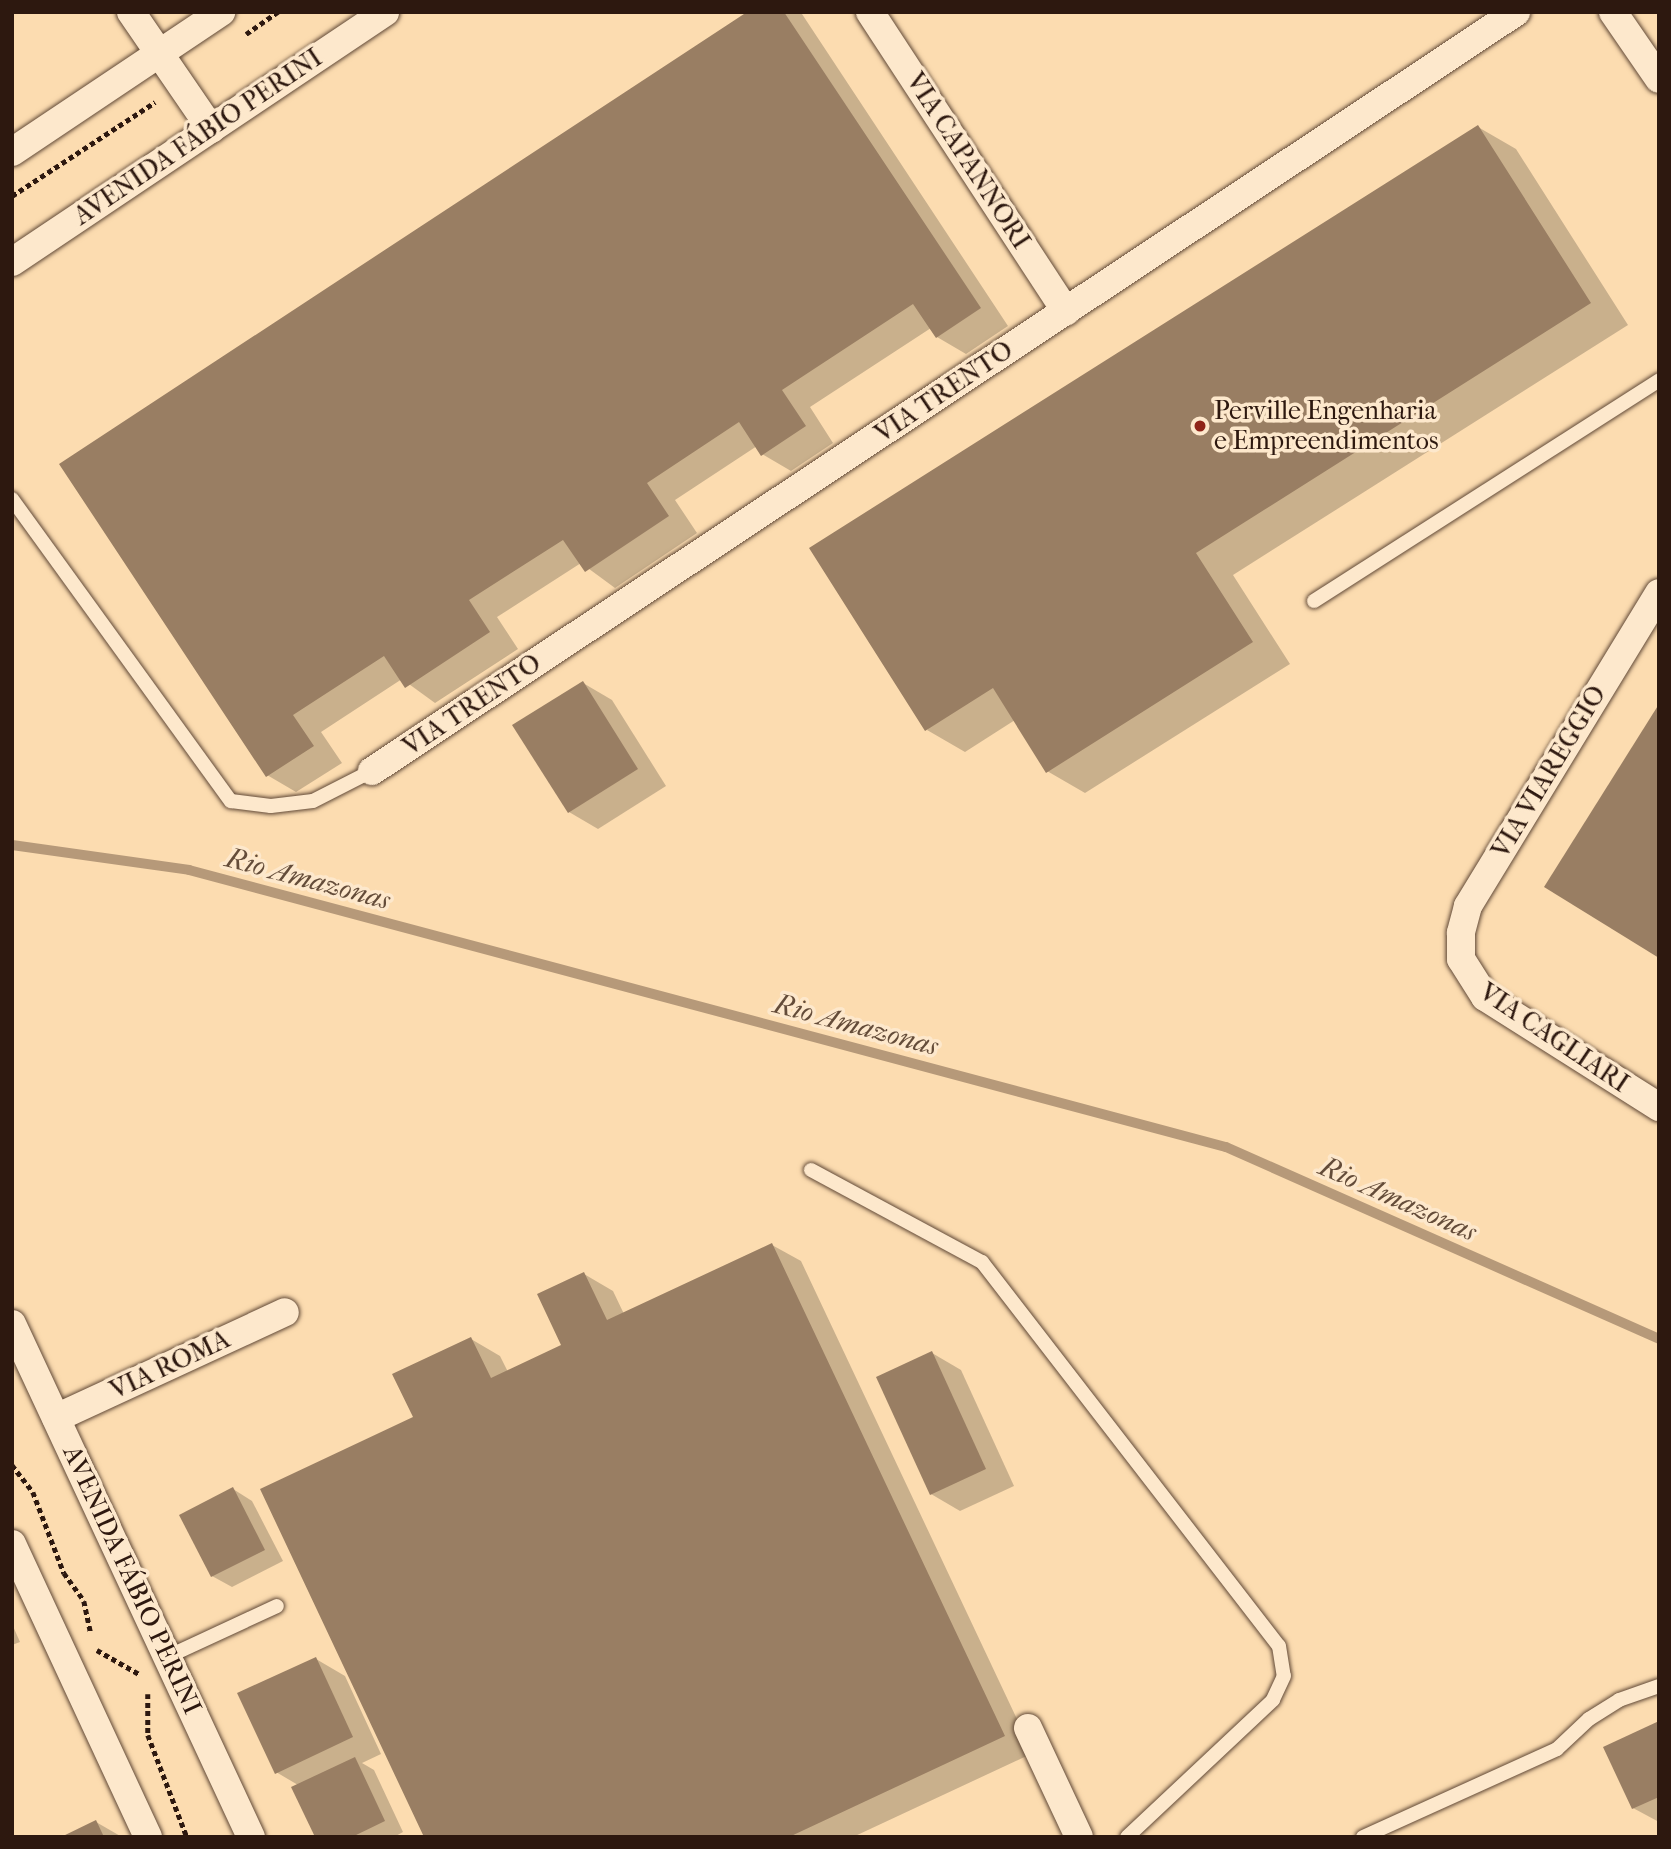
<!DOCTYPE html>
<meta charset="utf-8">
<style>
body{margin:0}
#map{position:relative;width:1671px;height:1849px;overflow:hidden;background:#fcdcb0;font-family:"IM FELL French Canon",serif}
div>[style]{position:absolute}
.shadow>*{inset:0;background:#0003}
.stream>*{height:10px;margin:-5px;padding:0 5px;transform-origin:5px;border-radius:5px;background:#b69979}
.building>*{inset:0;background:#997e63}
.path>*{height:4.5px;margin-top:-2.25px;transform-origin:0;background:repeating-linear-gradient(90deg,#2d180f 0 5px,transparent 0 8.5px)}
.roads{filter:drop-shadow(0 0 2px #614937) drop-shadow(0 0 2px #614937)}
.service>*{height:14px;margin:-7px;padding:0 7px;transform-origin:7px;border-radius:7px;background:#fde8cc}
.minor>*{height:28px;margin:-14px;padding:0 14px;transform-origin:14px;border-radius:14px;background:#fde8cc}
.dots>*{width:19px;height:19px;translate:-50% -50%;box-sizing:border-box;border:4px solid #fde8cc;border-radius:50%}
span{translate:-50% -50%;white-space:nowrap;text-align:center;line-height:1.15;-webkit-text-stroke:7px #fde8cc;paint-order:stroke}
.street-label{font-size:26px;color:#2d180f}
.poi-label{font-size:26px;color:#2d180f}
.left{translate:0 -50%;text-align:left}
.water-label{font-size:28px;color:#644c39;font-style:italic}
.frame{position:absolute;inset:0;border:14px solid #2d180f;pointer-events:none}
</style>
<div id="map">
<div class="shadow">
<div style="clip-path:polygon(751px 12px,802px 14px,1008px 326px,966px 354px,937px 337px,931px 328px,810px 407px,833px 443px,791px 471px,762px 454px,757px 446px,675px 500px,697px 533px,615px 588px,581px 563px,497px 617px,518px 649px,435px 703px,402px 679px,321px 732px,342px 763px,296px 792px,267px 775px,62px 465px)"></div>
<div style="clip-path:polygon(1478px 127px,1516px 149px,1628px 325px,1233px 575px,1290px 664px,1085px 793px,1047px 771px,1015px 720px,965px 752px,927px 730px)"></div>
<div style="clip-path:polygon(583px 683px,612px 700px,666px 786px,598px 829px,569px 812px)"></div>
<div style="clip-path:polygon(772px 1245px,801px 1261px,1033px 1753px,853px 1837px,426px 1837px,415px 1418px,471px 1339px,500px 1356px,508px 1372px,564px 1346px,584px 1274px,613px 1291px,624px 1314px)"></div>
<div style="clip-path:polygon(932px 1353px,961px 1370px,1014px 1486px,960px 1511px,931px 1494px)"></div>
<div style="clip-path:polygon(233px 1489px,252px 1501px,283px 1561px,232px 1587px,212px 1576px)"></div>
<div style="clip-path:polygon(12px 1624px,20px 1642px,12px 1645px)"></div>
<div style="clip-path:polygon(316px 1659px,345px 1676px,381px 1754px,362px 1763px,374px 1770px,403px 1832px,394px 1837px,317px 1837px,298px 1785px,276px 1772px)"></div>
<div style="clip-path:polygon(1659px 1723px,1659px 1822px,1633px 1808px)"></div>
<div style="clip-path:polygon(96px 1822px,122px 1837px,65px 1837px)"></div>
</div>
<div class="stream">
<div style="left:12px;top:845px;width:179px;rotate:8deg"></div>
<div style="left:189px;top:870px;width:1073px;rotate:14.96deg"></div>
<div style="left:1226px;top:1147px;width:474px;rotate:23.9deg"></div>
</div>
<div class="building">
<div style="clip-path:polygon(747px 12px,784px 12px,981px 308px,936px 338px,913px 304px,782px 390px,806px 426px,761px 456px,739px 422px,647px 483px,669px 516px,585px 572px,563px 540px,469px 600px,490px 632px,405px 688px,384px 656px,293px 715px,314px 746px,266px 777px,59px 464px)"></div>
<div style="clip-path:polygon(1478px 125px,1591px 303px,1196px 553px,1253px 642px,1046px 773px,993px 688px,925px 731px,809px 548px)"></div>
<div style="clip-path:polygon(583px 681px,638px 769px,568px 813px,512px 725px)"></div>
<div style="clip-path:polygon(1659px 704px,1659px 958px,1544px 887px)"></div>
<div style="clip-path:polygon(772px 1243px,1005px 1736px,789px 1837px,424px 1837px,260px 1489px,413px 1417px,392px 1374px,471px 1337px,491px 1378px,561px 1345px,537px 1294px,584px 1272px,607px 1320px)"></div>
<div style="clip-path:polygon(932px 1351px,986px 1469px,930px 1495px,876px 1377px)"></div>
<div style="clip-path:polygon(233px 1487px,265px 1550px,211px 1577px,179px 1515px)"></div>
<div style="clip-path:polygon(316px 1657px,353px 1737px,275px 1774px,237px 1693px)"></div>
<div style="clip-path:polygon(1659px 1721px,1659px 1797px,1632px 1809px,1603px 1747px)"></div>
<div style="clip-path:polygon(355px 1757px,385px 1821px,352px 1837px,315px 1837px,291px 1787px)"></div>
<div style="clip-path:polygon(96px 1820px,104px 1837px,61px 1837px)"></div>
</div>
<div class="path">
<div style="left:246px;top:34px;width:39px;rotate:-35deg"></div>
<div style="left:12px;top:196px;width:171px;rotate:-33.3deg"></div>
<div style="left:12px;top:1465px;width:34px;rotate:52deg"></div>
<div style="left:33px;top:1492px;width:87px;rotate:69.1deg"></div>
<div style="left:64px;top:1573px;width:34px;rotate:54deg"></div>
<div style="left:84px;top:1601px;width:33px;rotate:78deg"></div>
<div style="left:97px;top:1650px;width:48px;rotate:29.7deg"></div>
<div style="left:148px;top:1694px;width:41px;rotate:90deg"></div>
<div style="left:148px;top:1735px;width:109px;rotate:69.1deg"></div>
</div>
<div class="roads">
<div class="service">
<div style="left:12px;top:499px;width:373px;rotate:54.1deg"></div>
<div style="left:231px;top:801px;width:40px;rotate:7.1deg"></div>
<div style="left:271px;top:806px;width:42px;rotate:-6.8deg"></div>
<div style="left:313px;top:801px;width:66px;rotate:-27deg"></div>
<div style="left:1314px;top:601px;width:410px;rotate:-32.6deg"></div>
<div style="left:811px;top:1170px;width:194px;rotate:28.3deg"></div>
<div style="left:982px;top:1262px;width:485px;rotate:52.3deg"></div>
<div style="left:1279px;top:1646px;width:30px;rotate:81deg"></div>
<div style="left:1284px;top:1676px;width:26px;rotate:115deg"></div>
<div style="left:1273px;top:1700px;width:200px;rotate:136.8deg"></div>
<div style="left:167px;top:1657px;width:121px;rotate:-24.9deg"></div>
<div style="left:1363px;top:1837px;width:213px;rotate:-24.4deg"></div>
<div style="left:1557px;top:1749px;width:44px;rotate:-43.2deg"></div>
<div style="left:1589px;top:1719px;width:36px;rotate:-32deg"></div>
<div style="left:1619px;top:1700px;width:42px;rotate:-19.3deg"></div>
</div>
<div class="minor">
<div style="left:131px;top:12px;width:142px;rotate:55.6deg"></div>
<div style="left:870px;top:12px;width:358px;rotate:56.8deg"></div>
<div style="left:1613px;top:12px;width:81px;rotate:55.5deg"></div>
<div style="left:12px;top:152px;width:252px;rotate:-33.8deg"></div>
<div style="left:12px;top:262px;width:449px;rotate:-33.8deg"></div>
<div style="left:1659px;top:593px;width:367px;rotate:121.4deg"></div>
<div style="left:1468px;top:906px;width:28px;rotate:105deg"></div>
<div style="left:1461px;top:933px;width:26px;rotate:90deg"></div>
<div style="left:1461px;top:959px;width:45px;rotate:57.7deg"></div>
<div style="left:1485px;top:997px;width:206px;rotate:32.3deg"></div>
<div style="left:372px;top:771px;width:1373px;rotate:-33.56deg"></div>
<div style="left:12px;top:1324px;width:566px;rotate:65.02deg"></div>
<div style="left:56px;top:1418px;width:252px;rotate:-24.8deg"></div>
<div style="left:12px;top:1544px;width:323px;rotate:65.1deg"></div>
<div style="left:1028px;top:1728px;width:120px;rotate:64.9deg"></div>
</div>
</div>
<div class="dots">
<div style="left:1200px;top:426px;background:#8f2418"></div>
</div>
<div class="street-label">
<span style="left:198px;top:137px;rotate:-34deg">AVENIDA FÁBIO PERINI</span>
<span style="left:968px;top:161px;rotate:57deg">VIA CAPANNORI</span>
<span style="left:944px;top:392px;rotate:-34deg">VIA TRENTO</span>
<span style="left:472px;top:705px;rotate:-34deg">VIA TRENTO</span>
<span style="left:1549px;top:772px;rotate:-59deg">VIA VIAREGGIO</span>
<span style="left:1554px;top:1038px;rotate:34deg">VIA CAGLIARI</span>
<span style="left:170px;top:1365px;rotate:-25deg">VIA ROMA</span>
<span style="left:132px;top:1580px;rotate:65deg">AVENIDA FÁBIO PERINI</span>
</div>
<div class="poi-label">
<span class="left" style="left:1214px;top:426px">Perville Engenharia<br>e Empreendimentos</span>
</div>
<div class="water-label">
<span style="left:308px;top:879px;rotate:15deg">Rio Amazonas</span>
<span style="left:856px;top:1025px;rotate:15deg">Rio Amazonas</span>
<span style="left:1398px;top:1199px;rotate:24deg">Rio Amazonas</span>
</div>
<div class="frame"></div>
</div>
